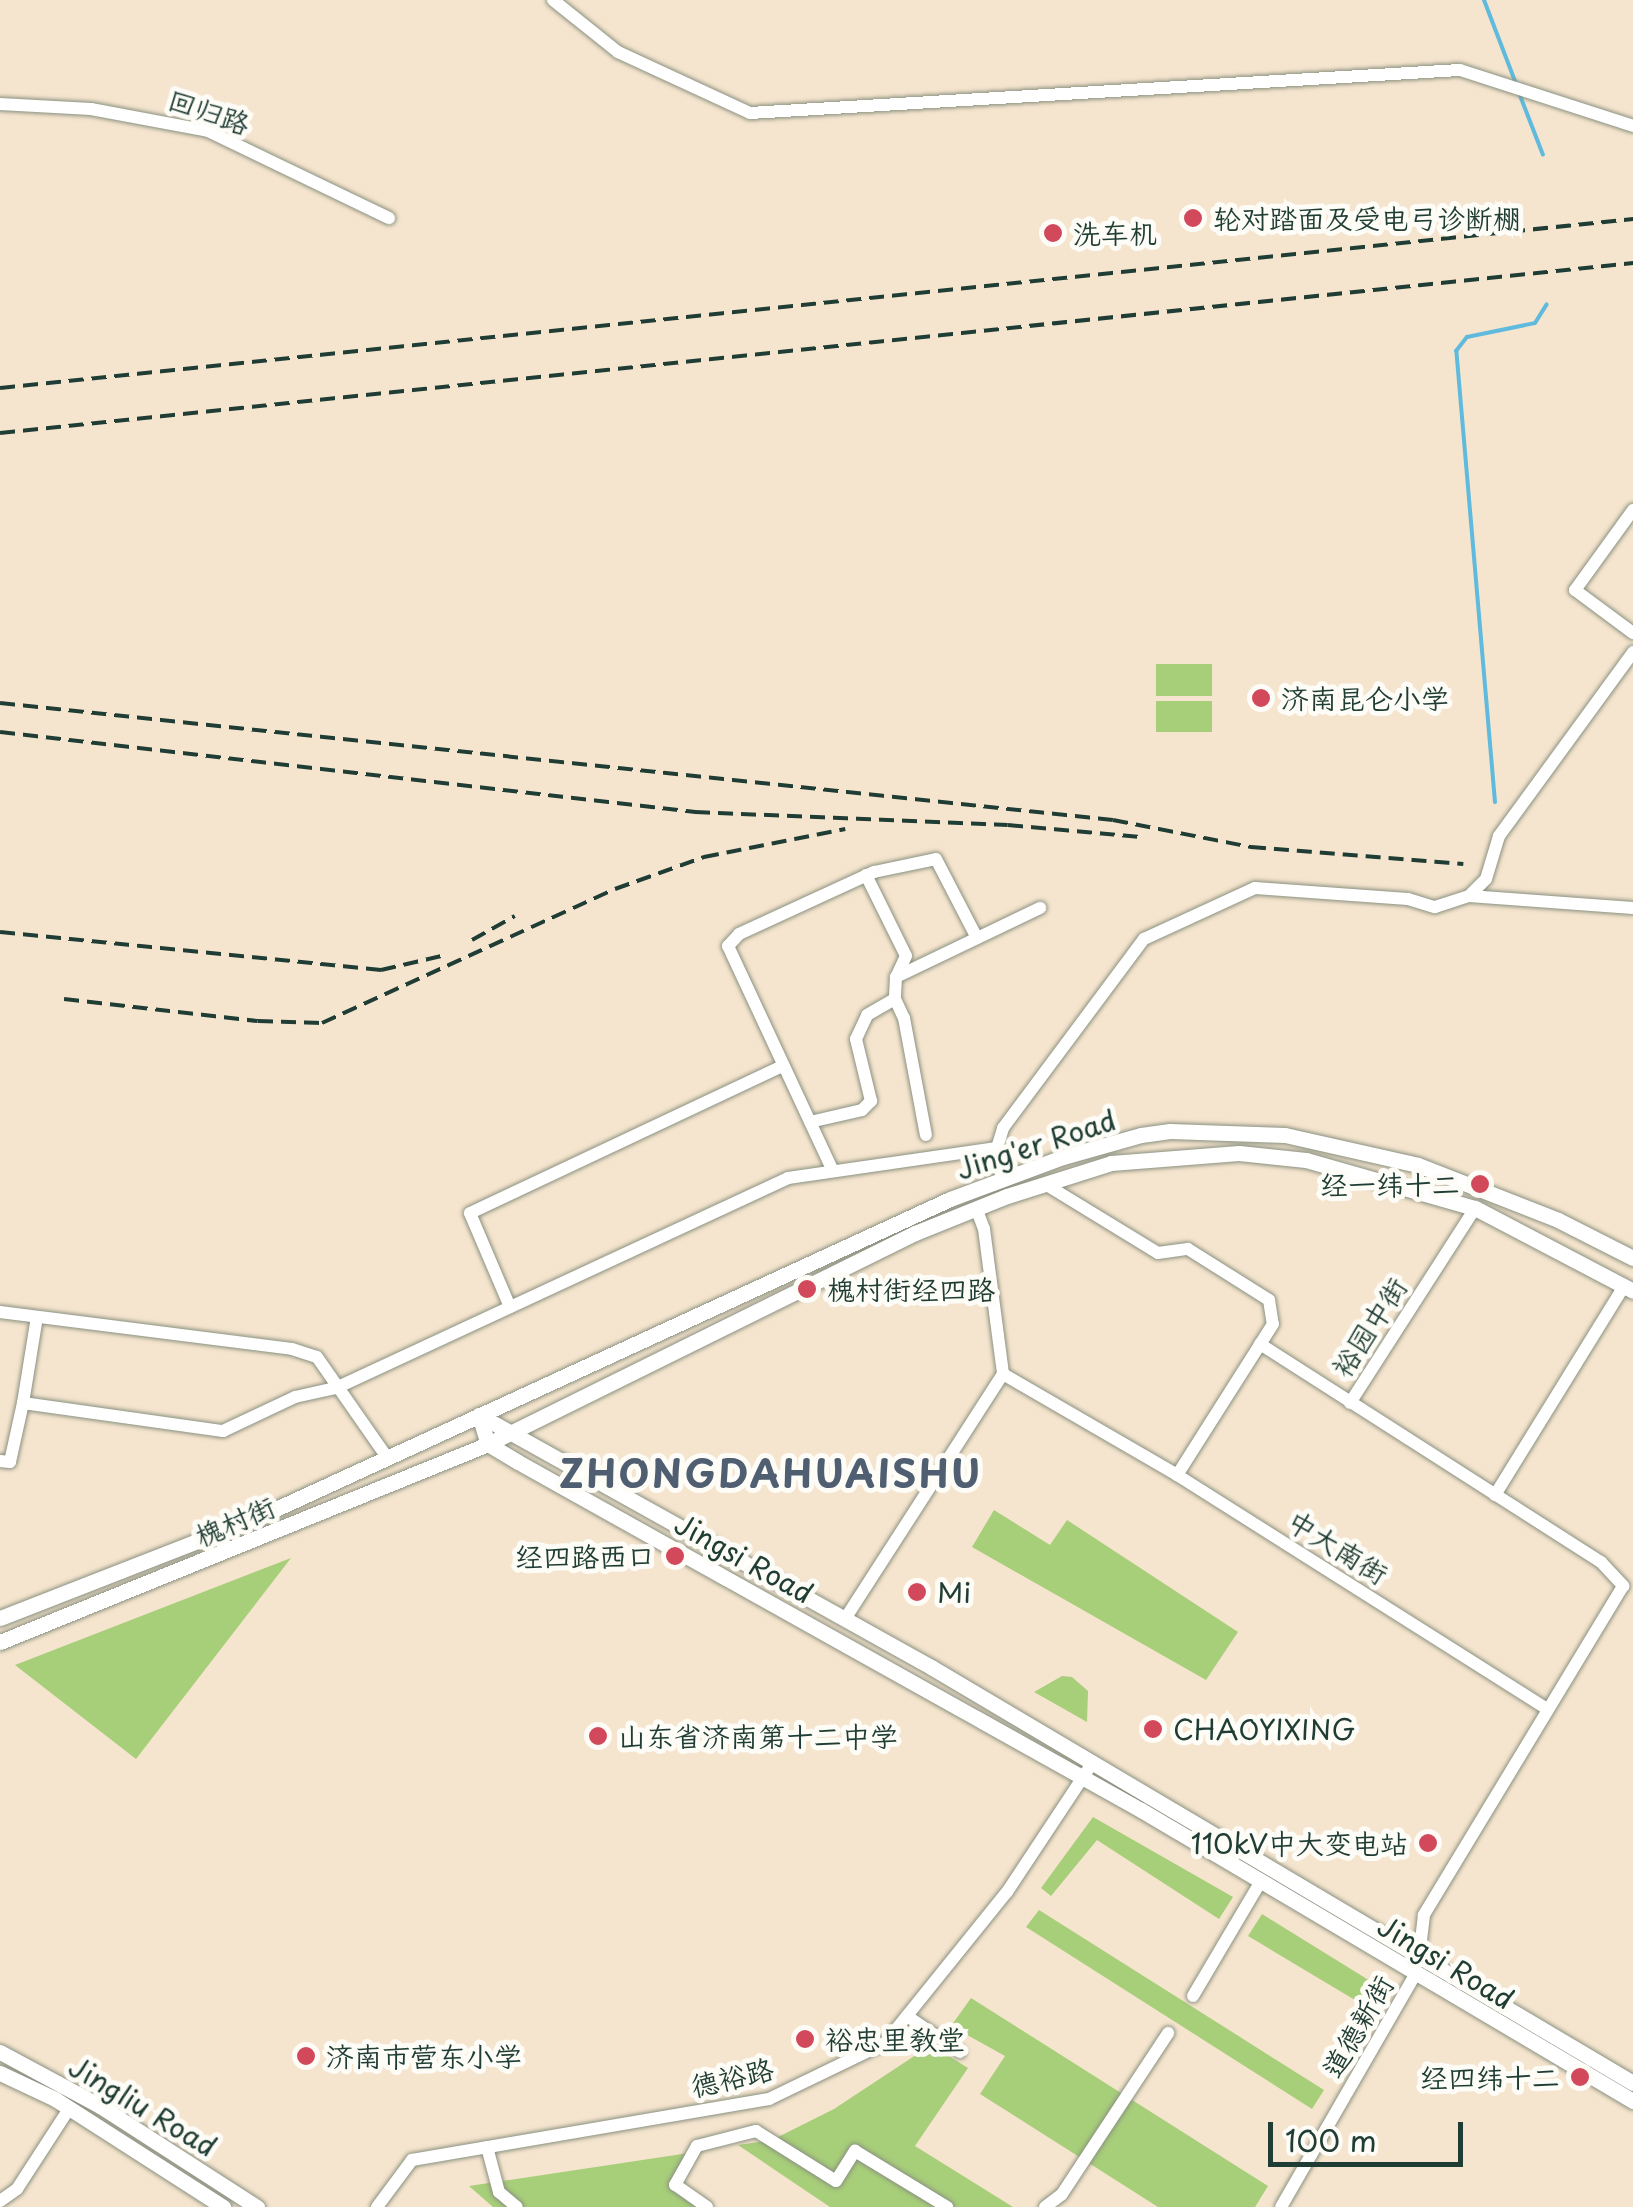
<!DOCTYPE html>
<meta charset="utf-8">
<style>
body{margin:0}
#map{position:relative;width:1633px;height:2207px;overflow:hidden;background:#f6e5ce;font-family:"Playpen Sans","LXGW WenKai TC",sans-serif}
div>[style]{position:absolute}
.green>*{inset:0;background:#a7ce79}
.stream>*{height:4px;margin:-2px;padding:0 2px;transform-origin:2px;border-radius:2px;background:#5fbadd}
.roads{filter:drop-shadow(0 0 2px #8a9181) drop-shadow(0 0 2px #8a9181)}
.minor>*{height:12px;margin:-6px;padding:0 6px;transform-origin:6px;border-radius:6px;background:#fff}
.major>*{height:15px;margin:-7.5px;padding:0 7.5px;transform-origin:7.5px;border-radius:7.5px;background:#fff}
.rail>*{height:4px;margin-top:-2px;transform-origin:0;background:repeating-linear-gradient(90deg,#1f3d34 0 15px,transparent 0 23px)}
.dots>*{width:28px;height:28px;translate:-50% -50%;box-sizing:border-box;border:5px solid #fdfcf7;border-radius:50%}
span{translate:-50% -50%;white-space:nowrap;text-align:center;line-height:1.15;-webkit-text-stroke:10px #fdfcf7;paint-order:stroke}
.street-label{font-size:28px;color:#1f3d34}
.poi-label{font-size:28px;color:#1f3d34}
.left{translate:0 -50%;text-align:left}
.right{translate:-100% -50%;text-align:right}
.district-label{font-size:38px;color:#505e72;font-weight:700;letter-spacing:2.5px}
.scale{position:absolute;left:1268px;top:2122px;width:195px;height:45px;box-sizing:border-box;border:5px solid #1f3d34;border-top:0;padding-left:12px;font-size:30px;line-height:35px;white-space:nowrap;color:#1f3d34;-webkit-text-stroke:8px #fdfcf7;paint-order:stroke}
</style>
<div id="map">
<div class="green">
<div style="clip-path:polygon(1156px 664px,1212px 664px,1212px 696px,1156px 696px)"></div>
<div style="clip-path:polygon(1156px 701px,1212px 701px,1212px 732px,1156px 732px)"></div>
<div style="clip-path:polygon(994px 1510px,1050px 1545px,1067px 1520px,1238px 1632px,1206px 1680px,972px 1547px)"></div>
<div style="clip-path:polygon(291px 1558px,136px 1759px,15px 1665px)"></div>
<div style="clip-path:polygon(1062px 1676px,1072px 1677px,1088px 1691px,1087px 1722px,1034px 1692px)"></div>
<div style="clip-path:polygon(1093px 1817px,1233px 1897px,1219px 1919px,1097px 1840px,1051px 1896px,1041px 1888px)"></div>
<div style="clip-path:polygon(1039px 1910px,1324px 2090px,1312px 2109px,1026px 1927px)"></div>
<div style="clip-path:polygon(1262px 1914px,1388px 1992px,1375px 2012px,1248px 1936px)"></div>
<div style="clip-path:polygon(971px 1998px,1268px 2186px,1255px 2207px,1158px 2207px,980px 2094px,1005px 2056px,951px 2026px)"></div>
<div style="clip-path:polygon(931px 2045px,968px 2068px,915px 2146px,1013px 2207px,830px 2207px,738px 2145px,772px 2140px,834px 2109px)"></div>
<div style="clip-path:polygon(702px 2151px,683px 2183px,711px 2207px,493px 2207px,469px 2186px)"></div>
</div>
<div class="stream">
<div style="left:1484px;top:0;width:90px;rotate:69.1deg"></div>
<div style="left:1519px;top:93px;width:66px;rotate:68.8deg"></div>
<div style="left:1495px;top:802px;width:453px;rotate:-94.9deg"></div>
<div style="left:1456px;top:351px;width:18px;rotate:-52deg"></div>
<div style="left:1467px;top:337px;width:69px;rotate:-11.6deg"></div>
<div style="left:1535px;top:323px;width:22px;rotate:-58deg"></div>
</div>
<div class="roads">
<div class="minor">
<div style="left:553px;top:0;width:83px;rotate:38.7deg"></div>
<div style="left:618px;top:52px;width:145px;rotate:24.8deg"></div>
<div style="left:750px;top:113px;width:711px;rotate:-3.47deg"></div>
<div style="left:1460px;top:70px;width:182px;rotate:17.9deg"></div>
<div style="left:0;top:104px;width:91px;rotate:3.1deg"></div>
<div style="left:91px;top:109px;width:119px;rotate:10.6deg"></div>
<div style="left:208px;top:131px;width:201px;rotate:25.7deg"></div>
<div style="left:1633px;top:510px;width:99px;rotate:125.9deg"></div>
<div style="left:1575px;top:590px;width:72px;rotate:36.6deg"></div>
<div style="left:866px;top:875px;width:90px;rotate:63.7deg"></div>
<div style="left:906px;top:956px;width:23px;rotate:115deg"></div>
<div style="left:896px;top:977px;width:22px;rotate:93deg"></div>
<div style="left:895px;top:999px;width:21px;rotate:65deg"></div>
<div style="left:904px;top:1018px;width:119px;rotate:79.4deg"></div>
<div style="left:1469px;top:896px;width:24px;rotate:-45deg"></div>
<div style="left:1486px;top:879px;width:45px;rotate:-73.2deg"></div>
<div style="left:1499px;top:836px;width:228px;rotate:-53.9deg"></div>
<div style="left:896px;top:977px;width:160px;rotate:-25.6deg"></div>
<div style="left:810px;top:1122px;width:53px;rotate:-13deg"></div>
<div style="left:862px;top:1110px;width:13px;rotate:-45deg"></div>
<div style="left:871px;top:1101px;width:64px;rotate:-103.6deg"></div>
<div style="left:856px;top:1039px;width:26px;rotate:-65deg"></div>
<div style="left:867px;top:1015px;width:32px;rotate:-30deg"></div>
<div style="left:997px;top:1148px;width:21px;rotate:-73deg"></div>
<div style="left:1003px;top:1128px;width:236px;rotate:-53.3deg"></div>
<div style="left:1144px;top:939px;width:122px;rotate:-24.7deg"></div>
<div style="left:1255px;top:888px;width:153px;rotate:4.1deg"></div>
<div style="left:1408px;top:899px;width:28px;rotate:17deg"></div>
<div style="left:1435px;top:907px;width:36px;rotate:-18deg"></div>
<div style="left:1469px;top:896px;width:164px;rotate:4.2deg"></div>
<div style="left:832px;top:1169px;width:246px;rotate:-115deg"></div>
<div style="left:728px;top:946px;width:16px;rotate:-47deg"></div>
<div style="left:739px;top:934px;width:149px;rotate:-24.7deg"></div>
<div style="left:874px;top:872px;width:63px;rotate:-11.8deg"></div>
<div style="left:936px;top:859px;width:89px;rotate:62.6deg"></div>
<div style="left:1045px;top:1184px;width:132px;rotate:31.4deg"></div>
<div style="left:1158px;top:1253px;width:30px;rotate:-8deg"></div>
<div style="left:1188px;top:1249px;width:96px;rotate:32.2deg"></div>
<div style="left:1269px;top:1300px;width:24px;rotate:81deg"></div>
<div style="left:1273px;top:1324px;width:179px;rotate:122.4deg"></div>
<div style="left:976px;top:1208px;width:22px;rotate:69deg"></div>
<div style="left:984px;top:1229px;width:146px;rotate:82.5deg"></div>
<div style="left:510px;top:1307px;width:102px;rotate:-113.1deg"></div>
<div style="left:470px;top:1213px;width:346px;rotate:-25.2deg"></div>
<div style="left:0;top:1312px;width:294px;rotate:7.2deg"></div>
<div style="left:292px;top:1349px;width:26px;rotate:18deg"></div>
<div style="left:317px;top:1357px;width:121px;rotate:55.1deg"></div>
<div style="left:1260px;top:1344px;width:405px;rotate:32.6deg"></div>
<div style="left:1601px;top:1562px;width:33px;rotate:47deg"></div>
<div style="left:1623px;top:1586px;width:385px;rotate:121.2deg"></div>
<div style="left:1424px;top:1915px;width:42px;rotate:96.8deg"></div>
<div style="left:1003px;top:1374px;width:201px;rotate:30.1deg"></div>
<div style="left:1177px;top:1475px;width:438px;rotate:32.3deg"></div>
<div style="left:23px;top:1403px;width:87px;rotate:-80.8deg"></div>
<div style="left:1350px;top:1403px;width:232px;rotate:-57.3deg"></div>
<div style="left:0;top:1461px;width:10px;rotate:6deg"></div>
<div style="left:10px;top:1462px;width:60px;rotate:-77.6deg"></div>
<div style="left:23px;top:1403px;width:202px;rotate:8deg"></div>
<div style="left:223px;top:1431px;width:80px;rotate:-25.3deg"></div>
<div style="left:295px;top:1397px;width:42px;rotate:-12.4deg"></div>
<div style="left:336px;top:1388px;width:498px;rotate:-24.9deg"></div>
<div style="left:788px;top:1178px;width:211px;rotate:-8.2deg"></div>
<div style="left:997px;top:1148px;width:32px;rotate:81deg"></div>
<div style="left:1495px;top:1495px;width:246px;rotate:-58.3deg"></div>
<div style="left:845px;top:1619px;width:292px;rotate:-57.2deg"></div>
<div style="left:1193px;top:1996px;width:134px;rotate:-59.4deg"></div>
<div style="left:907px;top:2016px;width:64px;rotate:34.2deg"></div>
<div style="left:487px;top:2147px;width:47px;rotate:75.1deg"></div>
<div style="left:499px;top:2192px;width:23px;rotate:40deg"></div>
<div style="left:0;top:2201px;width:21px;rotate:-35deg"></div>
<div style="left:17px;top:2189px;width:95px;rotate:-57deg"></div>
<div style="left:377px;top:2207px;width:59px;rotate:-53.3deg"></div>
<div style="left:412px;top:2160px;width:362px;rotate:-9.7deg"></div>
<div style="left:769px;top:2099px;width:129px;rotate:-25.8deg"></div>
<div style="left:885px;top:2043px;width:194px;rotate:-51.1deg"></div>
<div style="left:1007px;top:1892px;width:156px;rotate:-56.5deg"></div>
<div style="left:707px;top:2207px;width:39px;rotate:-145deg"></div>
<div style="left:675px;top:2185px;width:45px;rotate:-60.6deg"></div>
<div style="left:697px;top:2146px;width:61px;rotate:-14.3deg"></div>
<div style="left:756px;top:2131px;width:94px;rotate:32deg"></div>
<div style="left:836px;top:2181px;width:36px;rotate:-58deg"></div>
<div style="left:855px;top:2151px;width:108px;rotate:31.3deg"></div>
<div style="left:1045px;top:2207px;width:21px;rotate:-37deg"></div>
<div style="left:1062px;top:2194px;width:193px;rotate:-56.6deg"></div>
<div style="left:1281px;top:2207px;width:270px;rotate:-60deg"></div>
</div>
<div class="major">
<div style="left:479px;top:1415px;width:30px;rotate:73deg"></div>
<div style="left:488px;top:1444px;width:35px;rotate:31deg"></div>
<div style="left:518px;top:1462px;width:714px;rotate:29.19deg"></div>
<div style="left:1141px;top:1810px;width:572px;rotate:30.6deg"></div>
<div style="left:479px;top:1415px;width:518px;rotate:29.14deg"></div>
<div style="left:931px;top:1667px;width:816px;rotate:30.65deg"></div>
<div style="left:0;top:1618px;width:273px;rotate:-21.3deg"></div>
<div style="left:254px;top:1519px;width:766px;rotate:-24.69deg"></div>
<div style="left:950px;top:1199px;width:121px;rotate:-20.4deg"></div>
<div style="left:1063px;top:1157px;width:81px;rotate:-15.8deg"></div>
<div style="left:1141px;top:1135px;width:29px;rotate:-8deg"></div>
<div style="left:1170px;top:1131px;width:115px;rotate:2deg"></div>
<div style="left:1285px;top:1135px;width:136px;rotate:12.7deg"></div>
<div style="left:1418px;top:1165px;width:150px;rotate:21.4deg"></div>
<div style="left:1558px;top:1220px;width:84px;rotate:26.9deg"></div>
<div style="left:0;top:1642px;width:527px;rotate:-22.08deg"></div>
<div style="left:488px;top:1444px;width:476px;rotate:-26.3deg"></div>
<div style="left:915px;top:1233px;width:99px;rotate:-21.9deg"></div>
<div style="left:1007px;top:1196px;width:109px;rotate:-17.6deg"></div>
<div style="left:1111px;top:1163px;width:128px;rotate:-4.5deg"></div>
<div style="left:1239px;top:1153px;width:67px;rotate:6deg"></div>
<div style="left:1306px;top:1160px;width:176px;rotate:15.9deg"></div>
<div style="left:1475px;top:1208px;width:178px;rotate:27.7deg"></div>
<div style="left:0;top:2052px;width:114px;rotate:28.4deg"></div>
<div style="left:100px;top:2106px;width:187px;rotate:32.8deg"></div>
<div style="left:0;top:2073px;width:61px;rotate:25.3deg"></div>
<div style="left:55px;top:2099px;width:200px;rotate:32.7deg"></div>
</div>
</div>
<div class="rail">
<div style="left:0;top:388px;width:1642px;rotate:-5.91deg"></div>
<div style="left:0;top:433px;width:1642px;rotate:-5.94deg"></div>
<div style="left:0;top:703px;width:1119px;rotate:6deg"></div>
<div style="left:1113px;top:820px;width:141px;rotate:11.1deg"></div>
<div style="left:1251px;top:847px;width:213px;rotate:4.6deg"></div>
<div style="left:0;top:732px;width:700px;rotate:6.57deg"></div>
<div style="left:695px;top:812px;width:313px;rotate:2.4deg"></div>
<div style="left:1008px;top:825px;width:133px;rotate:5.2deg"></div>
<div style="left:0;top:932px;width:383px;rotate:5.7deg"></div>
<div style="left:381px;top:970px;width:62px;rotate:-13.1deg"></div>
<div style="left:472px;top:940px;width:49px;rotate:-29.2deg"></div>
<div style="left:64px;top:999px;width:195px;rotate:6.5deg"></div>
<div style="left:258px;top:1021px;width:64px;rotate:1.8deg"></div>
<div style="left:322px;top:1023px;width:322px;rotate:-24.6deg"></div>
<div style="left:615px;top:889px;width:95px;rotate:-19.8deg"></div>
<div style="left:704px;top:857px;width:144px;rotate:-11.2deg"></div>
</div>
<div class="dots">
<div style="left:1193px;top:218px;background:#d1495b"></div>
<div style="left:1053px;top:233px;background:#d1495b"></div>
<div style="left:1261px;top:698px;background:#d1495b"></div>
<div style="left:1480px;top:1184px;background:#d1495b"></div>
<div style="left:807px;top:1289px;background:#d1495b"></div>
<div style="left:675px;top:1556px;background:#d1495b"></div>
<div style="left:917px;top:1592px;background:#d1495b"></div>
<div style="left:1153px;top:1729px;background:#d1495b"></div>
<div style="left:598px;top:1736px;background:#d1495b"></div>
<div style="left:1428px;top:1843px;background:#d1495b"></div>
<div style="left:805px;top:2039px;background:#d1495b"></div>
<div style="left:306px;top:2056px;background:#d1495b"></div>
<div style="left:1580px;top:2077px;background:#d1495b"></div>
</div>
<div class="street-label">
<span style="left:209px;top:111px;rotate:19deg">回归路</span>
<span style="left:1036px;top:1144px;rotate:-18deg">Jing'er Road</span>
<span style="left:1369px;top:1327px;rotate:-57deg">裕园中街</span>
<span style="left:235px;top:1521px;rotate:-23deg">槐村街</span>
<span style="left:1338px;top:1547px;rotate:32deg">中大南街</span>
<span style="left:744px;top:1558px;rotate:29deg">Jingsi Road</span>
<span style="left:1446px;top:1962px;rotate:31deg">Jingsi Road</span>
<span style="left:1357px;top:2026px;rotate:-60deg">道德新街</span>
<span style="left:732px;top:2077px;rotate:-13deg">德裕路</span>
<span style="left:143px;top:2106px;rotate:31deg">Jingliu Road</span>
</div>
<div class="poi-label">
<span class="left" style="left:1213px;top:218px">轮对踏面及受电弓诊断棚</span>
<span class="left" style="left:1073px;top:233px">洗车机</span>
<span class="left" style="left:1281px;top:698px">济南昆仑小学</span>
<span class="right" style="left:1460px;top:1184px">经一纬十二</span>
<span class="left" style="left:827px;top:1289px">槐村街经四路</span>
<span class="right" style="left:655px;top:1556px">经四路西口</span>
<span class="left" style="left:937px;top:1592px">Mi</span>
<span class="left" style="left:1173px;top:1729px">CHAOYIXING</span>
<span class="left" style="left:618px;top:1736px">山东省济南第十二中学</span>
<span class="right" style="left:1408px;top:1843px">110kV中大变电站</span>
<span class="left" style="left:825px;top:2039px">裕忠里教堂</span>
<span class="left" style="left:326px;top:2056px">济南市营东小学</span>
<span class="right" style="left:1560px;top:2077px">经四纬十二</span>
</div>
<div class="district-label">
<span style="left:771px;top:1473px">ZHONGDAHUAISHU</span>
</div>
<div class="scale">100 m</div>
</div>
